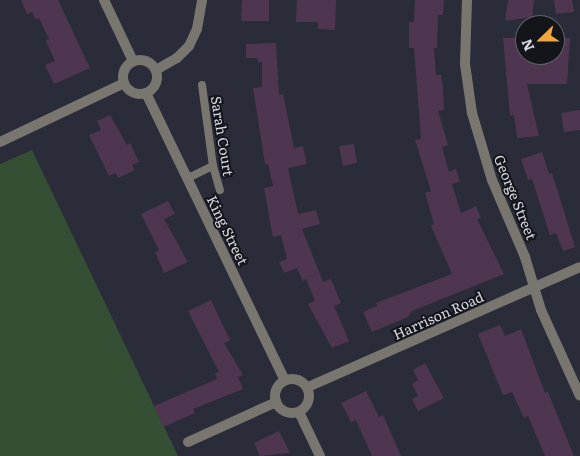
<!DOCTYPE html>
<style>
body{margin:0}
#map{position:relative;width:580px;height:456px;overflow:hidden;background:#2a2c39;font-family:Literata,serif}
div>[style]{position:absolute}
.green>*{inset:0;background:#354f34}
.building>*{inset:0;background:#4e3651}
.lane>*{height:8px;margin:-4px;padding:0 4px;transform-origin:4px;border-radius:4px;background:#797670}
.street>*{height:10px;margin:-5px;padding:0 5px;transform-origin:5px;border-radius:5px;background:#797670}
.street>.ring{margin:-5px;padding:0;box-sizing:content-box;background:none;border:10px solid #797670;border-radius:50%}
span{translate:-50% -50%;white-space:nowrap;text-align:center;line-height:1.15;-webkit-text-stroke:4px #14151b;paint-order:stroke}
.street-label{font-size:14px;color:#d7d8e1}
.north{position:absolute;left:515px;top:15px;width:50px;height:50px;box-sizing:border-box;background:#14151b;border:1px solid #62636a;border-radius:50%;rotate:248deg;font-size:14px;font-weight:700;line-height:20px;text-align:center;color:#d7d8e1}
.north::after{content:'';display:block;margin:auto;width:18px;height:22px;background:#efa73e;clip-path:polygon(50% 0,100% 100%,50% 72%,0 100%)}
</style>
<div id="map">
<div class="green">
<div style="clip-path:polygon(32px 150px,178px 456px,0 456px,0 164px)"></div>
</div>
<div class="building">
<div style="clip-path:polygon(21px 0,58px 0,90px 68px,54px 84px,45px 65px,55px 61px,46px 41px,49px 39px,39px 18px,36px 20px,32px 12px,27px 14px)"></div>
<div style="clip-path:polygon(242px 0,269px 0,269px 21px,241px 21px)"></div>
<div style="clip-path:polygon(297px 0,336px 0,335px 30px,318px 29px,318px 22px,296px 22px)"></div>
<div style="clip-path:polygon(415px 0,444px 0,443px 15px,438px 15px,437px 48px,434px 48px,436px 75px,441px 75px,443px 87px,444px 110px,438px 111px,448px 145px,442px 147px,449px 172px,456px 169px,460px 182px,452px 184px,461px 213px,476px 206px,481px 218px,477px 219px,504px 274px,412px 311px,408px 317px,372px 332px,363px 312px,377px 306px,376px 303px,452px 274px,431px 226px,434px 224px,425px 193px,431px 191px,415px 140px,421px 139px,414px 48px,409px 48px,409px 22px,414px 22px)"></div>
<div style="clip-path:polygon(508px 0,534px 0,532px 17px,505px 21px)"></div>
<div style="clip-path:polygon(554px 0,572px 0,574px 12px,556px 14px)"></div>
<div style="clip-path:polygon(503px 38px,523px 38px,525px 55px,555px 55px,555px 38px,570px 38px,567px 84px,527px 84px,539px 136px,517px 138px,514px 115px,510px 116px)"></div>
<div style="clip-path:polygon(276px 43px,279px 95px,283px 94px,294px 148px,303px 146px,307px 164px,288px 168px,298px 214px,316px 210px,320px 224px,302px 229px,323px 282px,331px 279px,341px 303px,334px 306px,349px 341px,332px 348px,308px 304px,315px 301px,306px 279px,303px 281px,297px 268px,284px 273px,279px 262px,287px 259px,281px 235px,273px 237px,270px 222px,264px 188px,273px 186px,268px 164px,265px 164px,253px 88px,262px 87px,262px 62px,258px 62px,257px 58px,246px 58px,246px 44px)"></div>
<div style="clip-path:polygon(580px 110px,580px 130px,564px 132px,561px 113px)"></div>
<div style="clip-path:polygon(110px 115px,127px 145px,130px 143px,139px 162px,132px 165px,135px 170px,118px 178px,116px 173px,109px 176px,89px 135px,101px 130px,97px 121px)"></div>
<div style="clip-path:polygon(354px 144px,357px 163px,343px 166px,339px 146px)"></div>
<div style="clip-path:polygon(542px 152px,549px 174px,552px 173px,575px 247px,563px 251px,556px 233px,550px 235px,532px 179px,528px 180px,521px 159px)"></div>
<div style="clip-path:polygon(168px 201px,175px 214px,164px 219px,188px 262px,164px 273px,155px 252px,159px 250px,141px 214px)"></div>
<div style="clip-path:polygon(211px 300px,230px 340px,224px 343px,243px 375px,238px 377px,243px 389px,193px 409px,195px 413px,163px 427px,154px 406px,217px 379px,215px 373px,219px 372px,188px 311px)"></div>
<div style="clip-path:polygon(500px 325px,505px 336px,521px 329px,545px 393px,548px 392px,574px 456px,545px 456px,528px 416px,524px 418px,512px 392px,503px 395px,478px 334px)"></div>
<div style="clip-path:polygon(425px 363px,444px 398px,418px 411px,412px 399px,418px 396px,412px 384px,418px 380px,413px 370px)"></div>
<div style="clip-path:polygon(366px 391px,379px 417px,383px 415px,401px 456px,372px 456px,356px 420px,351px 422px,341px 403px)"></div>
<div style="clip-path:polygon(279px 431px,290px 453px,260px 456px,254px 443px)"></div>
</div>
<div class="lane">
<div style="left:202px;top:85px;width:82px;rotate:82.3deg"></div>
<div style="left:213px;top:166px;width:25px;rotate:74deg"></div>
<div style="left:188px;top:178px;width:28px;rotate:-26deg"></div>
</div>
<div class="street">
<div style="left:104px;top:0;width:68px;rotate:64.6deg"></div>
<div style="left:467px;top:0;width:64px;rotate:91.8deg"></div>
<div style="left:465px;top:64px;width:49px;rotate:81.9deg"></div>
<div style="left:472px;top:113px;width:70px;rotate:73.4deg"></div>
<div style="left:492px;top:180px;width:84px;rotate:66.8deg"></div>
<div style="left:525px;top:257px;width:55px;rotate:73.2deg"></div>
<div style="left:541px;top:310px;width:94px;rotate:65.6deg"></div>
<div class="ring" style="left:123px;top:60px;width:24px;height:24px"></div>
<div style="left:156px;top:70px;width:24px;rotate:-30deg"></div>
<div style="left:177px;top:58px;width:17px;rotate:-45deg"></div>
<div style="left:189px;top:46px;width:19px;rotate:-65deg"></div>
<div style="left:197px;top:29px;width:29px;rotate:-80deg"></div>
<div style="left:146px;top:93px;width:319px;rotate:64.2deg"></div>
<div style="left:0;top:142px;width:137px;rotate:-25.4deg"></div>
<div class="ring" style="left:275px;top:379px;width:24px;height:24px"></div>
<div style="left:308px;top:387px;width:297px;rotate:-23.8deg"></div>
<div style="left:299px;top:412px;width:49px;rotate:64.5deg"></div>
<div style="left:188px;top:442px;width:97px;rotate:-24.4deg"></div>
</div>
<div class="street-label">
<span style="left:223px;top:136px;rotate:81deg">Sarah Court</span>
<span style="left:516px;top:197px;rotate:68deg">George Street</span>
<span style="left:228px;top:230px;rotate:64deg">King Street</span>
<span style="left:438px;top:315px;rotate:-24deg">Harrison Road</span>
</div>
<div class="north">N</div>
</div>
